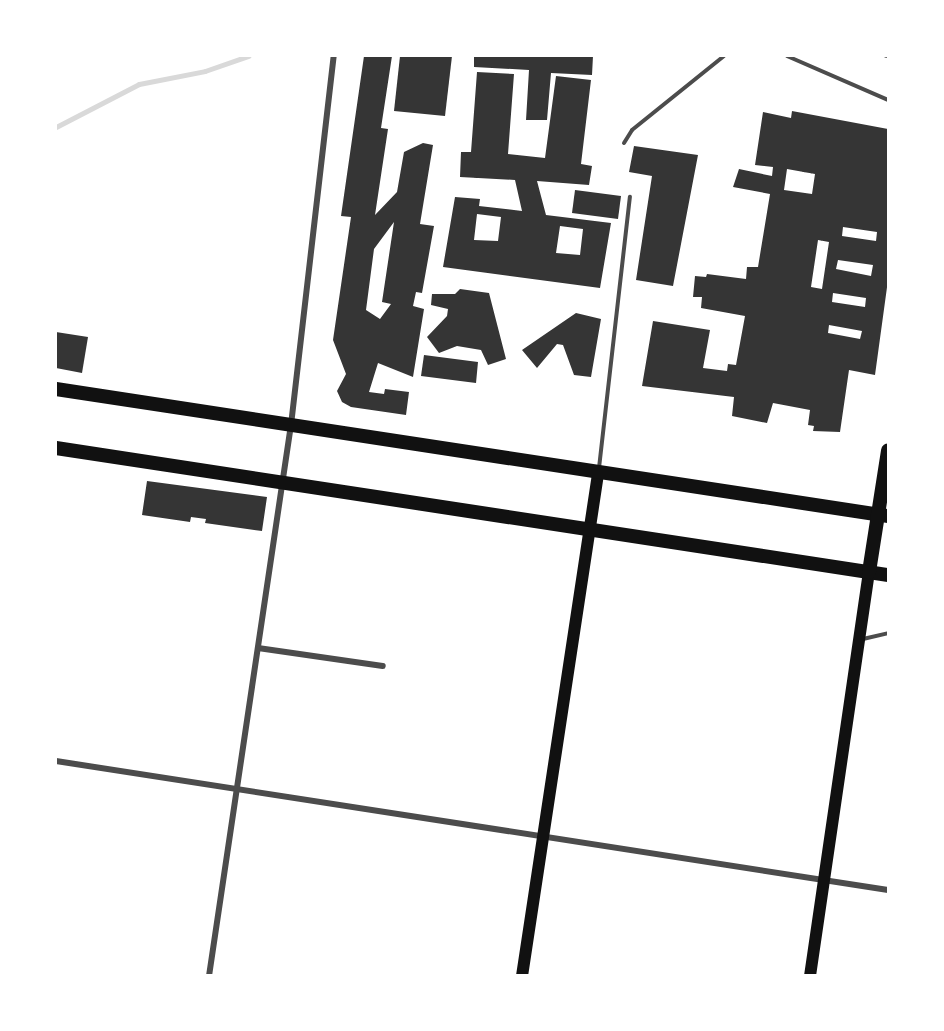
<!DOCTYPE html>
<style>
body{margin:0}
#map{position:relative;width:944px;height:1031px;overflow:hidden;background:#fff;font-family:"Nunito Sans",sans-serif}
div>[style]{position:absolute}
.stream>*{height:5px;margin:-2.5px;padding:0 2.5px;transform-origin:2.5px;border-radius:2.5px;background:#d9d9d9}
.building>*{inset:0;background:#353535}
.service>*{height:4px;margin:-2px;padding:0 2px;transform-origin:2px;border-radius:2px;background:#4c4c4c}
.minor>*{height:6px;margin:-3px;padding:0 3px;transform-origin:3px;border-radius:3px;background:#4c4c4c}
.secondary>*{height:12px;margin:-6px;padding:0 6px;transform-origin:6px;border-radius:6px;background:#111}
.primary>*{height:14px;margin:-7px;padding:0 7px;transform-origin:7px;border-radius:7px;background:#111}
.rail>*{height:4.5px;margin:-2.25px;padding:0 2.25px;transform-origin:2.25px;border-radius:2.25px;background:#707070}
span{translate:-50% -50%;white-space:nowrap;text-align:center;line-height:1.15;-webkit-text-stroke:5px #fff;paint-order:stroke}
.frame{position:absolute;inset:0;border:57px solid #fff;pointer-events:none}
</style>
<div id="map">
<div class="stream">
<div style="left:56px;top:127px;width:93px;rotate:-27.4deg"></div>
<div style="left:139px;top:84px;width:67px;rotate:-11.1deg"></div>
<div style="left:205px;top:71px;width:46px;rotate:-19.2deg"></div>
</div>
<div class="building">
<div style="clip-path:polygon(evenodd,364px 56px,392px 56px,381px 128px,388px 129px,375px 215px,397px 192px,404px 152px,423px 143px,433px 145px,420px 224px,434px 226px,422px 293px,416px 292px,413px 306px,424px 309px,413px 377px,378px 363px,369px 392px,384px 394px,385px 389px,409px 392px,406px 415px,351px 407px,342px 402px,337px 391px,346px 374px,333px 340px,351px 217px,341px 216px,364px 56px,394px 222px,382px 302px,391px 304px,380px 319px,366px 310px,374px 249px,394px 222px)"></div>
<div style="clip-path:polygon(400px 56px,452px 56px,445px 116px,394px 111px)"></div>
<div style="clip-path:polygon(474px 56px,593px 56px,592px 75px,551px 73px,547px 120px,526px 120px,529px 70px,474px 67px)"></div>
<div style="clip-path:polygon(evenodd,477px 72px,514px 74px,508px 154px,545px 158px,556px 76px,591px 80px,581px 164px,592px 166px,589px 185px,537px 181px,546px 215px,611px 223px,600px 288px,443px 267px,455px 197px,480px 199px,479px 206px,522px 211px,515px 180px,460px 177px,461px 152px,471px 152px,477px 72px,477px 214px,501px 217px,498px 241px,474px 240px,477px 214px,477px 72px,560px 226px,583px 229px,580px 255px,556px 253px,560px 226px)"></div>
<div style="clip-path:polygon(evenodd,792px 111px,888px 129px,888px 280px,875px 375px,849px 370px,840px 432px,813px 431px,814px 426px,808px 425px,810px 410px,773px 403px,767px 423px,732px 416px,734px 397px,642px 386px,653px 321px,710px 330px,703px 368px,727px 371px,728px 364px,736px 365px,745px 316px,701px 308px,702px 297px,693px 297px,695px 276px,706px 277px,707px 274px,746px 279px,747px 267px,758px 267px,770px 194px,733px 187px,739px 169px,772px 176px,773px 167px,755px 165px,763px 112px,791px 118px,792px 111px,787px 169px,815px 174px,812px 194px,784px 190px,787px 169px,792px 111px,843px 227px,877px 232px,876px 241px,842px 236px,843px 227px,792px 111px,818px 240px,829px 242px,822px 289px,811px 287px,818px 240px,792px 111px,838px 260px,873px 265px,871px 276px,836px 269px,838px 260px,792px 111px,833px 293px,866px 298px,865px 307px,832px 302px,833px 293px,792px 111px,829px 325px,862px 331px,860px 339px,828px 333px,829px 325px)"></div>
<div style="clip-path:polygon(634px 146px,698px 155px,673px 286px,636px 280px,652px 176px,629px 172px)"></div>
<div style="clip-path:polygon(575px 190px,621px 196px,618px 219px,572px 213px)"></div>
<div style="clip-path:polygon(460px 289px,489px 293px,506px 359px,488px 365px,481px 350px,457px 346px,439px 353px,427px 337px,447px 316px,448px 309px,431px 305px,432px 294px,455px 294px)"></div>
<div style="clip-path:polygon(576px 313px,601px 319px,591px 377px,574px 375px,563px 345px,557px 344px,537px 368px,522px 350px)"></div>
<div style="clip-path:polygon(56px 332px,88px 337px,82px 373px,56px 368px)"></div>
<div style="clip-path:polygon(424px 355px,478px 362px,476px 383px,421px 376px)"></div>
<div style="clip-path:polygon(147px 481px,267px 497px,262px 531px,205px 523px,206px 519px,191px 517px,190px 522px,142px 515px)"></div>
</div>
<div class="service">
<div style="left:787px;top:56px;width:110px;rotate:23.5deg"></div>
<div style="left:624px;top:143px;width:15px;rotate:-58deg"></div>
<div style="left:632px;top:130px;width:118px;rotate:-38.8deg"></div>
<div style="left:599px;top:468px;width:273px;rotate:-83.5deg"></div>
<div style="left:863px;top:639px;width:26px;rotate:-13deg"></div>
</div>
<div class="minor">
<div style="left:258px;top:648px;width:126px;rotate:8.2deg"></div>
<div style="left:56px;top:761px;width:842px;rotate:8.81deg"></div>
<div style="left:209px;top:976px;width:557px;rotate:-81.54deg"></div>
<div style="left:291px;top:425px;width:371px;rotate:-83.4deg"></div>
</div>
<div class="secondary">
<div style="left:522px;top:976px;width:508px;rotate:-81.39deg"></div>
<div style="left:810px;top:976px;width:408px;rotate:-81.7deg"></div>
</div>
<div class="primary">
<div style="left:56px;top:389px;width:842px;rotate:8.68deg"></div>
<div style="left:56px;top:448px;width:842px;rotate:8.68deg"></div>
<div style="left:869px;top:572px;width:123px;rotate:-81.1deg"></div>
</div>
<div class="rail">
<div style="left:886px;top:56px;width:2px"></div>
</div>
<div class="frame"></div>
</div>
